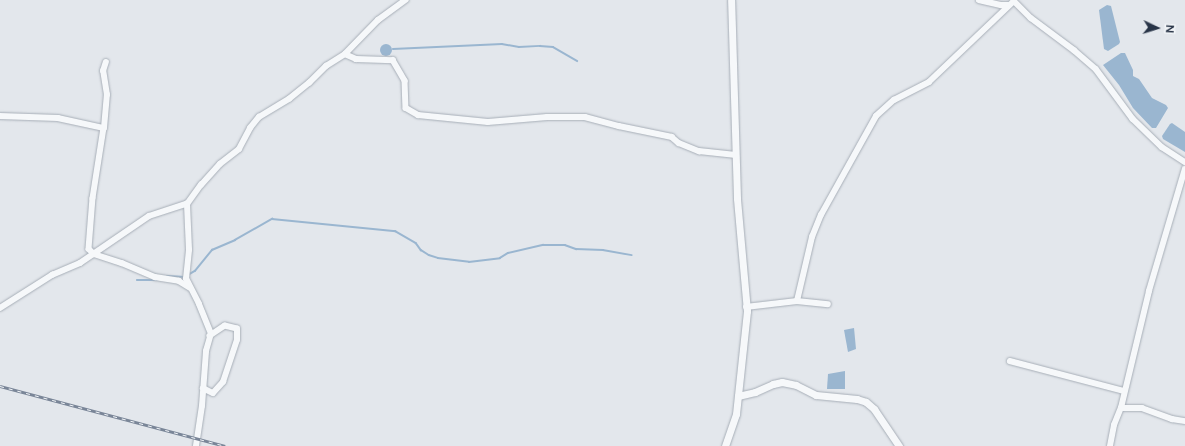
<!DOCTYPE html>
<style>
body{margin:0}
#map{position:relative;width:1185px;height:446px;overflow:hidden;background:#e3e7ec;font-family:Figtree,sans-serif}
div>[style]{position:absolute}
.water>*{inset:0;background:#9ab6d0}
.round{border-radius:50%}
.stream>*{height:1.5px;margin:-0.75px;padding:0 0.75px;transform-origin:0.75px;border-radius:0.75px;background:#9ab6d0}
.roads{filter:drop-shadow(0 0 1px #a7aeb7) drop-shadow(0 0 1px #a7aeb7)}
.minor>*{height:5.5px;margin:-2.75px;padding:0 2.75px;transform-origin:2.75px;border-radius:2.75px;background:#f6f8fa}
.tertiary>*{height:7px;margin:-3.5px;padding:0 3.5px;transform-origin:3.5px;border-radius:3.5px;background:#f6f8fa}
.rail>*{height:3px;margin-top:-1.5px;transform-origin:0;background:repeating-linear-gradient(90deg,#f3f6f9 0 4.5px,#7a8698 0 9px);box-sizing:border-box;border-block:1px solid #7a8698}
span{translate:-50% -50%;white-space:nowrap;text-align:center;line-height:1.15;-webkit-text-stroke:4px #f3f6f9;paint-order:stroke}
.north{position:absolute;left:1137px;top:8px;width:40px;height:40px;-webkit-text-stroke:3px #f3f6f9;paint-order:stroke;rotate:94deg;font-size:11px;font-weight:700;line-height:16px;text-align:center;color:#283447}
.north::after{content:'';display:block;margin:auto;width:14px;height:18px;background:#283447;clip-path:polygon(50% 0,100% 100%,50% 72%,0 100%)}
</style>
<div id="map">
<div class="water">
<div style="clip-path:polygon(1107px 5px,1111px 6px,1120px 42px,1119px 44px,1108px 51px,1104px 49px,1099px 10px)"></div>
<div class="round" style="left:380px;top:44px;width:12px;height:12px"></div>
<div style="clip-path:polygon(1121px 53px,1125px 53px,1133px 70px,1133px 76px,1139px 79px,1152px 98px,1166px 105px,1168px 108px,1156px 128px,1152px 128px,1133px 108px,1119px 85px,1103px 65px)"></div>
<div style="clip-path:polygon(1172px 123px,1185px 132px,1185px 152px,1163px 139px,1162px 136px,1170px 124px)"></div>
<div style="clip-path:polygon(854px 328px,856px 349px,848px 352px,844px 330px)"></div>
<div style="clip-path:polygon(845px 371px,845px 389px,827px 389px,828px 374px)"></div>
</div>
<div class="stream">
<div style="left:393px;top:49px;width:109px;rotate:-2.6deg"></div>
<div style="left:502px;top:44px;width:17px;rotate:10deg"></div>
<div style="left:519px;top:47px;width:21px;rotate:-3deg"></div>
<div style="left:540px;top:46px;width:13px;rotate:4deg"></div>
<div style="left:553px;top:47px;width:28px;rotate:30deg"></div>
<div style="left:188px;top:275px;width:8px;rotate:-30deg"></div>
<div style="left:195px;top:271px;width:27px;rotate:-51deg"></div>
<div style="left:212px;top:250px;width:25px;rotate:-23deg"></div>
<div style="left:235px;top:240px;width:43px;rotate:-29.6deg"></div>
<div style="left:272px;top:219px;width:124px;rotate:5.6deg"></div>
<div style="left:395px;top:231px;width:24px;rotate:30deg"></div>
<div style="left:416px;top:243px;width:9px;rotate:54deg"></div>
<div style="left:421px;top:250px;width:9px;rotate:32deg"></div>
<div style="left:429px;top:255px;width:9px;rotate:18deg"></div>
<div style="left:438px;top:258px;width:31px;rotate:7deg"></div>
<div style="left:469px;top:262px;width:31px;rotate:-7deg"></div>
<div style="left:500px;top:258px;width:9px;rotate:-32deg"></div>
<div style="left:508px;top:253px;width:36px;rotate:-13deg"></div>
<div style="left:543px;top:245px;width:22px"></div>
<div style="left:565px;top:245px;width:12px;rotate:20deg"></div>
<div style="left:576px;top:249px;width:27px;rotate:2deg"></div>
<div style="left:603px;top:250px;width:29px;rotate:10deg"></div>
<div style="left:167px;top:276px;width:18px;rotate:3deg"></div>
<div style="left:137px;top:280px;width:21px"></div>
</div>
<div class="roads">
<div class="minor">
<div style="left:979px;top:0;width:23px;rotate:13deg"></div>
<div style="left:1001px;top:5px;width:7px"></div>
<div style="left:345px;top:54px;width:12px;rotate:24deg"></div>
<div style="left:356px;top:59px;width:37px;rotate:2deg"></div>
<div style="left:393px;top:60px;width:24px;rotate:60deg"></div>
<div style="left:405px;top:81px;width:27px;rotate:88deg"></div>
<div style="left:406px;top:108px;width:14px;rotate:30deg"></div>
<div style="left:418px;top:115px;width:70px;rotate:5.7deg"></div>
<div style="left:488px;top:122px;width:59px;rotate:-4.8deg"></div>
<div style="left:547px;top:117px;width:38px"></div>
<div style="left:585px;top:117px;width:35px;rotate:15deg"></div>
<div style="left:619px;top:126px;width:54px;rotate:11.7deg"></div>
<div style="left:672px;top:137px;width:9px;rotate:41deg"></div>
<div style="left:679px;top:143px;width:22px;rotate:22deg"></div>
<div style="left:699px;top:151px;width:37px;rotate:6deg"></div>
<div style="left:0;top:116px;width:58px;rotate:2deg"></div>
<div style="left:58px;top:118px;width:47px;rotate:12.3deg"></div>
<div style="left:104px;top:128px;width:71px;rotate:98.9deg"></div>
<div style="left:93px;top:198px;width:51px;rotate:94.5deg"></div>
<div style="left:89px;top:249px;width:7px;rotate:45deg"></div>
<div style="left:94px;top:254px;width:29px;rotate:18deg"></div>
<div style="left:122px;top:263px;width:36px;rotate:23deg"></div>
<div style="left:155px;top:277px;width:24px;rotate:9deg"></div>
<div style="left:179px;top:281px;width:12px;rotate:31deg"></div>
<div style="left:104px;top:128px;width:33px;rotate:-85deg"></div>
<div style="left:107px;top:95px;width:24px;rotate:-99deg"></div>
<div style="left:103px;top:71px;width:9px;rotate:-72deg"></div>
<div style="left:797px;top:301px;width:66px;rotate:-76.8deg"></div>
<div style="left:812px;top:237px;width:24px;rotate:-68deg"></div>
<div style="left:821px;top:215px;width:113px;rotate:-60.9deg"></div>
<div style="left:876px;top:116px;width:24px;rotate:-42deg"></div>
<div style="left:894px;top:100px;width:39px;rotate:-27deg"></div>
<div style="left:929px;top:82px;width:117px;rotate:-43.6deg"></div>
<div style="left:1014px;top:1px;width:24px;rotate:45deg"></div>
<div style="left:1031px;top:18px;width:54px;rotate:36.7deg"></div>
<div style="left:1074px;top:50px;width:29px;rotate:41deg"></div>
<div style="left:1096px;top:69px;width:62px;rotate:53.5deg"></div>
<div style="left:1133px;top:119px;width:40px;rotate:44deg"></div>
<div style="left:1162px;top:147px;width:27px;rotate:33deg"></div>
<div style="left:746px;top:307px;width:51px;rotate:-6.7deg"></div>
<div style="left:797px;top:301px;width:31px;rotate:6deg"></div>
<div style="left:0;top:308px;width:62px;rotate:-32.4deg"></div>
<div style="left:52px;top:275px;width:30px;rotate:-23deg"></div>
<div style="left:80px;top:263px;width:83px;rotate:-34.3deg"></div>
<div style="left:149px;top:216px;width:40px;rotate:-18deg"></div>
<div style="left:1010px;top:361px;width:118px;rotate:14.7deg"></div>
<div style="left:203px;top:388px;width:11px;rotate:27deg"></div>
<div style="left:213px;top:393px;width:15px;rotate:-48deg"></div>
<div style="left:223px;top:382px;width:44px;rotate:-71.6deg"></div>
<div style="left:237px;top:340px;width:11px;rotate:-90deg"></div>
<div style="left:237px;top:329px;width:12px;rotate:-166deg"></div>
<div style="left:225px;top:326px;width:18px;rotate:146deg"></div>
<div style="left:1121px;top:408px;width:21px"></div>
<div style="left:1142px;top:408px;width:32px;rotate:20deg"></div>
<div style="left:1172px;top:419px;width:13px;rotate:9deg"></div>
<div style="left:196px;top:446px;width:40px;rotate:-81.5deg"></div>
<div style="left:202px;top:406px;width:55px;rotate:-85.8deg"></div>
<div style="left:206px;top:351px;width:18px;rotate:-74deg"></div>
<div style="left:211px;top:334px;width:32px;rotate:-112deg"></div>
<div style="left:199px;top:304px;width:28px;rotate:-117deg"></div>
<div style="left:186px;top:279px;width:29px;rotate:-84deg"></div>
<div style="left:189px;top:250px;width:46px;rotate:-92.5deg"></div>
<div style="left:187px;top:204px;width:24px;rotate:-54deg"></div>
<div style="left:201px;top:185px;width:28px;rotate:-48deg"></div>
<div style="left:220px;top:164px;width:24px;rotate:-38deg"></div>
<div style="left:239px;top:149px;width:24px;rotate:-62deg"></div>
<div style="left:250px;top:128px;width:14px;rotate:-51deg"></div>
<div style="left:259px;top:117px;width:35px;rotate:-31deg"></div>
<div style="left:289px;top:99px;width:26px;rotate:-39deg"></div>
<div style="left:309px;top:83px;width:24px;rotate:-45deg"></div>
<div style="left:326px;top:66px;width:22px;rotate:-32deg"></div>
<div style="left:345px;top:54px;width:47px;rotate:-45.9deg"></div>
<div style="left:378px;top:20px;width:34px;rotate:-36deg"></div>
<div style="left:1110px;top:446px;width:21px;rotate:-79deg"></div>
<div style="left:1114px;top:425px;width:18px;rotate:-68deg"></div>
<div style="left:1121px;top:408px;width:120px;rotate:-76.5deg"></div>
<div style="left:1149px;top:291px;width:127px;rotate:-73.6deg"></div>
</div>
<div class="tertiary">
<div style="left:738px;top:396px;width:17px;rotate:-13deg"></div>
<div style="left:755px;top:392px;width:20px;rotate:-24deg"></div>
<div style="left:773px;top:384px;width:9px;rotate:-13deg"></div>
<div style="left:782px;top:382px;width:14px;rotate:12deg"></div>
<div style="left:796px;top:385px;width:22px;rotate:27deg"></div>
<div style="left:816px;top:395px;width:41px;rotate:5.6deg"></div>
<div style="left:857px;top:399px;width:9px;rotate:18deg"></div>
<div style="left:866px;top:402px;width:11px;rotate:41deg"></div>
<div style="left:874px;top:409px;width:45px;rotate:56deg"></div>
<div style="left:725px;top:446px;width:34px;rotate:-71deg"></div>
<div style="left:736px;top:414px;width:104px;rotate:-83.9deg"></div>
<div style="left:747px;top:311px;width:113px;rotate:-95.1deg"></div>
<div style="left:737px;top:198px;width:198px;rotate:-91.7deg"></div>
</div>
</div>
<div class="rail">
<div style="left:0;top:386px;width:233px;rotate:14.9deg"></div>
</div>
<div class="north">N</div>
</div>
